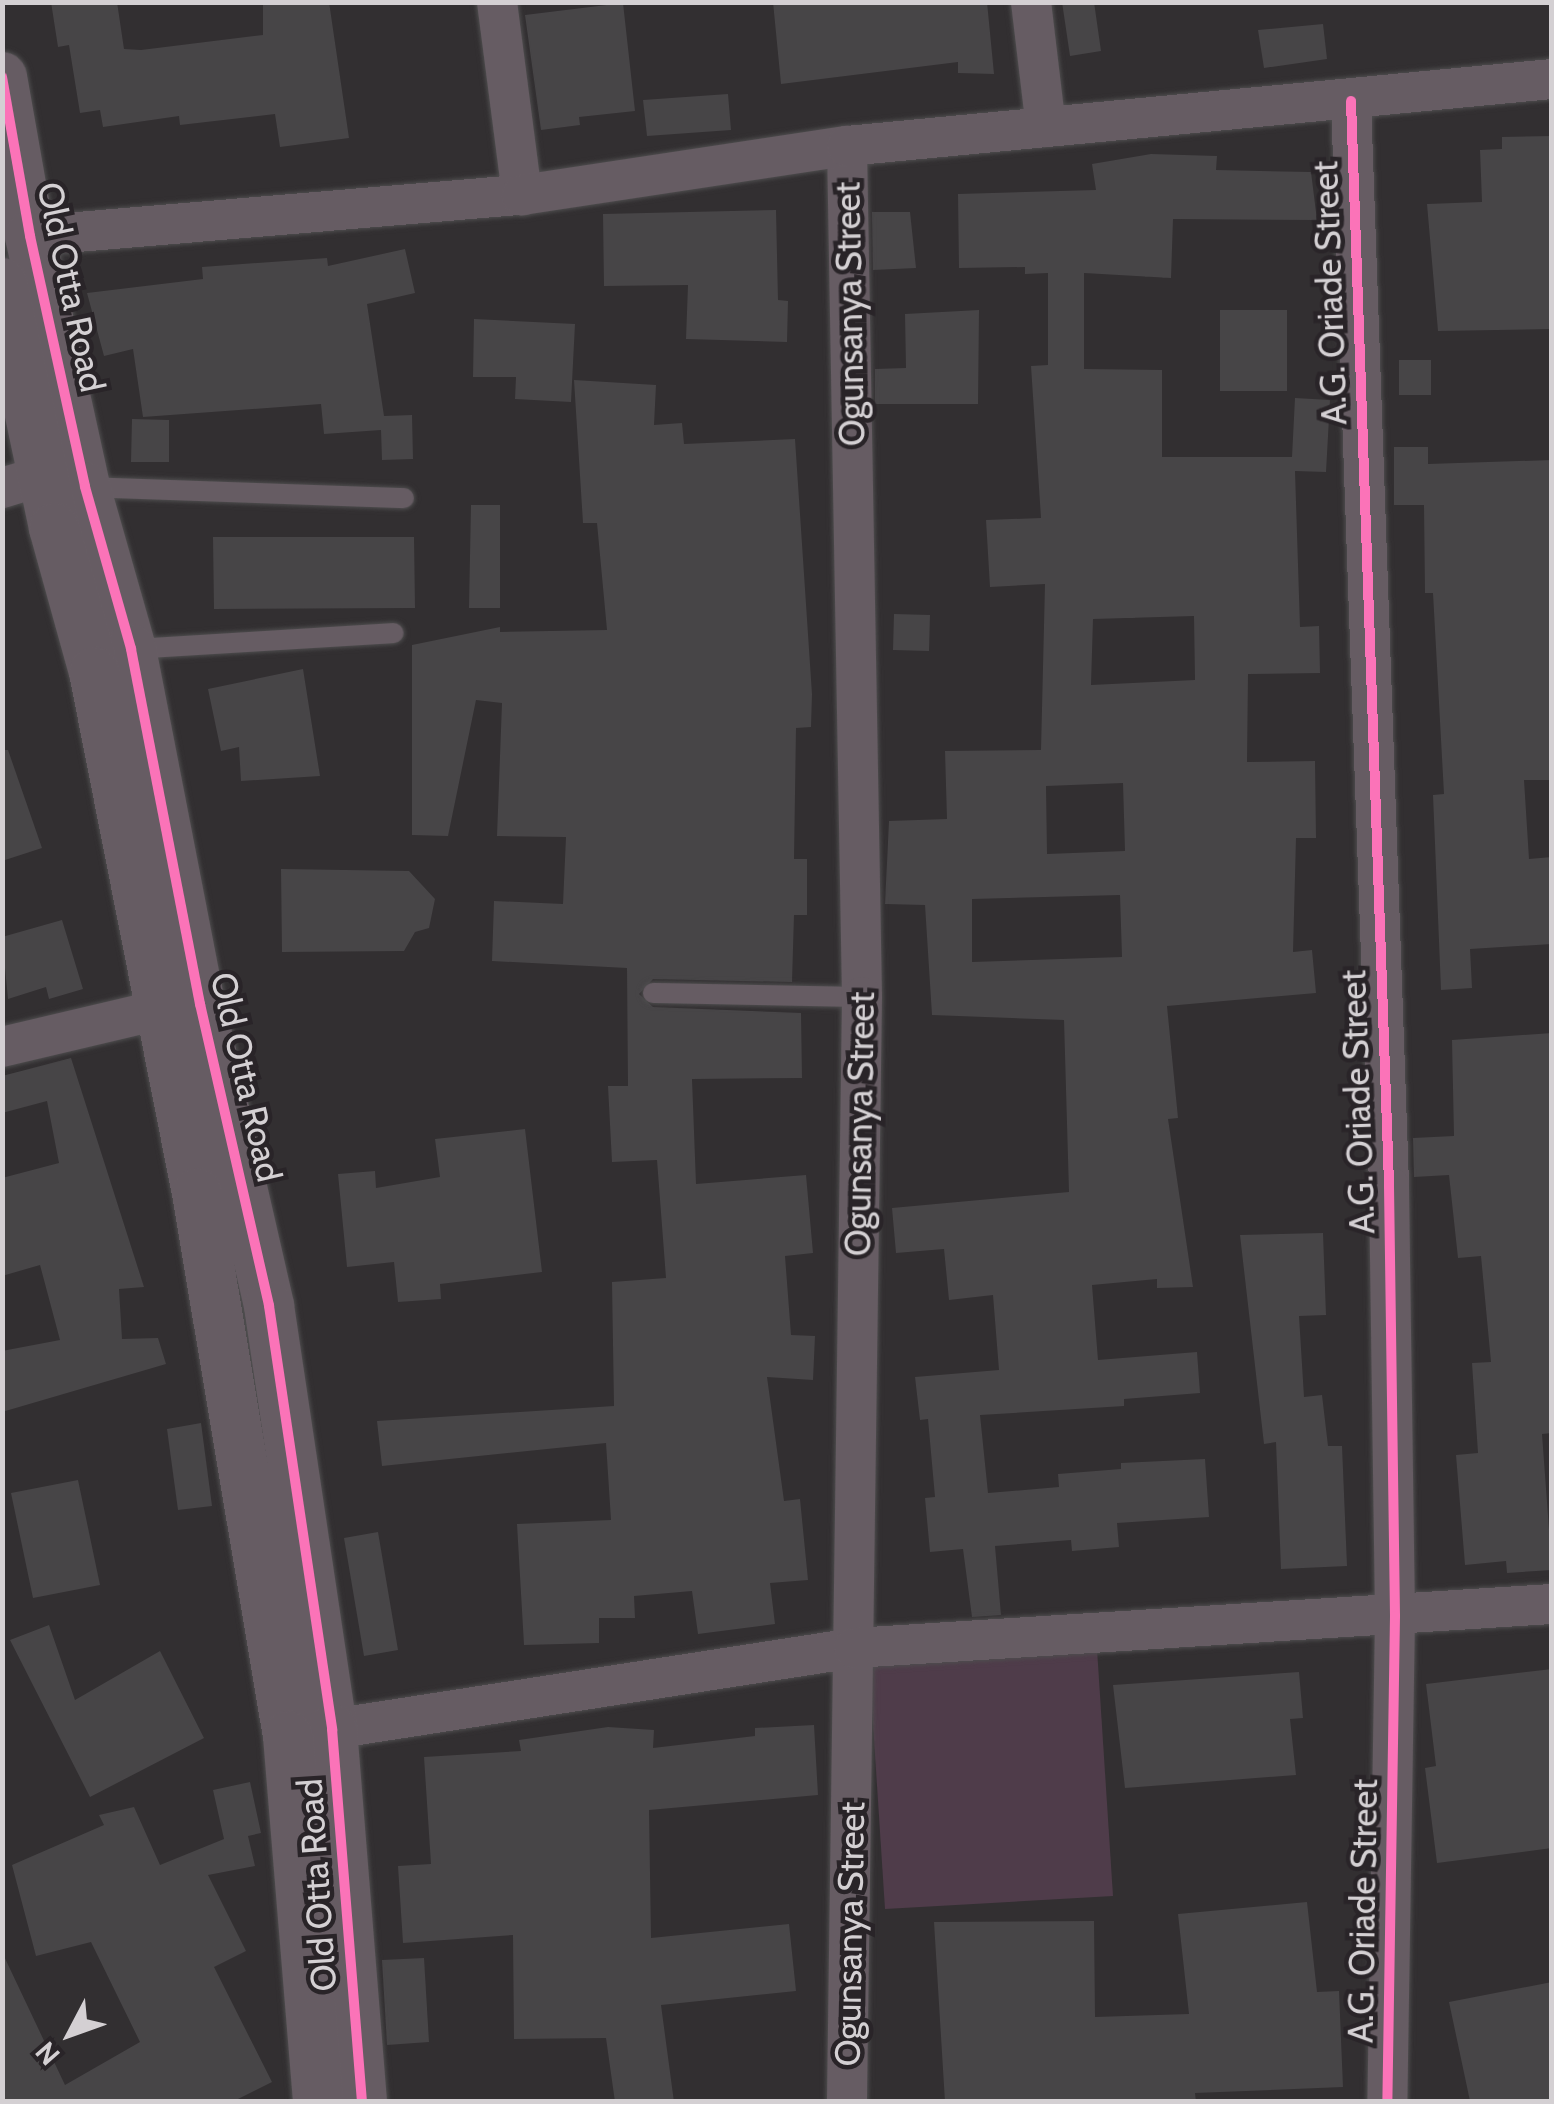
<!DOCTYPE html>
<style>
body{margin:0}
#map{position:relative;width:1554px;height:2104px;overflow:hidden;background:#322f31;font-family:Cabin,sans-serif}
div>[style]{position:absolute}
.green>*{inset:0;background:#4f3c4a}
.building>*{inset:0;background:#474547}
.roads{filter:drop-shadow(0 0 2px #4e4d4e) drop-shadow(0 0 2px #4e4d4e)}
.service>*{height:20px;margin:-10px;padding:0 10px;transform-origin:10px;border-radius:10px;background:#665c63}
.minor>*{height:40px;margin:-20px;padding:0 20px;transform-origin:20px;border-radius:20px;background:#665c63}
.tertiary>*{height:50px;margin:-25px;padding:0 25px;transform-origin:25px;border-radius:25px;background:#665c63}
.cycleway>*{height:10px;margin:-5px;padding:0 5px;transform-origin:5px;border-radius:5px;background:#fb73b8}
span{translate:-50% -50%;white-space:nowrap;text-align:center;line-height:1.15;-webkit-text-stroke:9px #292428;paint-order:stroke}
.street-label{font-size:35px;color:#d4d0d3}
.frame{position:absolute;inset:0;border:5px solid #d4d0d3;pointer-events:none}
.north{position:absolute;left:20px;top:1984px;width:100px;height:100px;-webkit-text-stroke:8px #292428;paint-order:stroke;rotate:229deg;font-size:28px;font-weight:700;line-height:40px;text-align:center;color:#d4d0d3}
.north::after{content:'';display:block;margin:auto;width:35px;height:45px;background:#d4d0d3;clip-path:polygon(50% 0,100% 100%,50% 72%,0 100%)}
</style>
<div id="map">
<div class="green">
<div style="clip-path:polygon(1097px 1649px,1113px 1896px,885px 1909px,869px 1662px)"></div>
</div>
<div class="building">
<div style="clip-path:polygon(51px 2px,117px 2px,124px 49px,141px 50px,263px 35px,263px 2px,329px 2px,349px 138px,280px 147px,275px 114px,180px 125px,179px 116px,103px 127px,100px 110px,80px 113px,69px 45px,58px 47px)"></div>
<div style="clip-path:polygon(773px 2px,987px 2px,994px 74px,958px 73px,958px 62px,781px 84px)"></div>
<div style="clip-path:polygon(1062px 2px,1094px 2px,1101px 51px,1070px 56px)"></div>
<div style="clip-path:polygon(623px 3px,635px 111px,579px 117px,580px 125px,541px 130px,525px 15px)"></div>
<div style="clip-path:polygon(1323px 24px,1327px 59px,1264px 68px,1258px 30px)"></div>
<div style="clip-path:polygon(728px 94px,731px 130px,647px 136px,643px 100px)"></div>
<div style="clip-path:polygon(1552px 136px,1552px 329px,1438px 331px,1427px 204px,1482px 202px,1480px 150px,1502px 149px,1502px 137px)"></div>
<div style="clip-path:polygon(evenodd,1151px 154px,1217px 156px,1216px 170px,1311px 172px,1317px 220px,1173px 219px,1171px 278px,1084px 273px,1084px 369px,1162px 370px,1162px 457px,1292px 457px,1295px 398px,1330px 400px,1326px 472px,1295px 471px,1300px 627px,1319px 626px,1320px 673px,1248px 674px,1247px 762px,1315px 761px,1316px 838px,1296px 838px,1293px 952px,1312px 950px,1316px 993px,1167px 1006px,1178px 1118px,1168px 1119px,1193px 1287px,1157px 1288px,1157px 1279px,1092px 1285px,1098px 1360px,1197px 1352px,1200px 1393px,1124px 1399px,1124px 1406px,980px 1415px,988px 1493px,1059px 1487px,1058px 1474px,1121px 1469px,1121px 1463px,1205px 1459px,1209px 1517px,1117px 1523px,1119px 1547px,1072px 1551px,1071px 1540px,995px 1546px,1001px 1615px,972px 1617px,963px 1549px,930px 1552px,925px 1498px,935px 1497px,928px 1419px,920px 1420px,915px 1377px,999px 1370px,993px 1295px,949px 1300px,944px 1249px,896px 1253px,892px 1208px,1069px 1192px,1064px 1020px,932px 1015px,925px 905px,885px 904px,889px 821px,947px 819px,945px 751px,1041px 750px,1045px 584px,990px 587px,986px 520px,1041px 518px,1031px 366px,1048px 365px,1048px 273px,1025px 274px,1025px 267px,959px 268px,958px 194px,1096px 190px,1092px 164px,1151px 154px,1194px 616px,1195px 680px,1091px 685px,1093px 619px,1194px 616px,1151px 154px,1123px 783px,1125px 851px,1047px 854px,1046px 786px,1123px 783px,1151px 154px,1120px 895px,1122px 957px,972px 962px,972px 899px,1120px 895px)"></div>
<div style="clip-path:polygon(776px 210px,778px 300px,788px 301px,787px 342px,686px 339px,688px 285px,604px 286px,603px 214px)"></div>
<div style="clip-path:polygon(872px 212px,910px 212px,916px 268px,873px 270px)"></div>
<div style="clip-path:polygon(405px 249px,415px 293px,367px 304px,384px 416px,412px 415px,413px 459px,382px 460px,381px 430px,324px 434px,321px 404px,143px 417px,133px 349px,104px 356px,87px 293px,203px 279px,202px 267px,327px 258px,328px 266px)"></div>
<div style="clip-path:polygon(979px 310px,978px 404px,875px 404px,875px 369px,906px 368px,905px 314px)"></div>
<div style="clip-path:polygon(1220px 310px,1287px 310px,1287px 391px,1220px 391px)"></div>
<div style="clip-path:polygon(474px 319px,575px 324px,571px 402px,515px 399px,516px 377px,473px 377px)"></div>
<div style="clip-path:polygon(1399px 360px,1431px 360px,1431px 395px,1399px 395px)"></div>
<div style="clip-path:polygon(574px 380px,656px 385px,654px 425px,682px 423px,684px 444px,795px 439px,812px 694px,811px 727px,796px 728px,794px 859px,807px 859px,807px 915px,794px 915px,792px 982px,653px 979px,639px 994px,653px 1007px,801px 1013px,802px 1078px,692px 1079px,696px 1184px,806px 1175px,813px 1253px,785px 1256px,791px 1335px,815px 1336px,813px 1380px,767px 1377px,784px 1501px,800px 1499px,808px 1580px,770px 1583px,775px 1624px,698px 1634px,692px 1591px,634px 1596px,635px 1618px,599px 1618px,599px 1643px,524px 1645px,517px 1524px,611px 1520px,606px 1443px,382px 1466px,377px 1421px,614px 1406px,612px 1282px,666px 1278px,657px 1160px,612px 1162px,608px 1086px,628px 1086px,627px 968px,492px 961px,494px 901px,563px 904px,566px 837px,497px 836px,502px 703px,476px 700px,448px 836px,412px 835px,412px 645px,500px 627px,500px 632px,607px 630px,597px 523px,583px 523px)"></div>
<div style="clip-path:polygon(132px 419px,169px 420px,169px 462px,131px 462px)"></div>
<div style="clip-path:polygon(1394px 447px,1428px 447px,1428px 464px,1552px 460px,1552px 780px,1524px 780px,1529px 859px,1552px 857px,1552px 944px,1470px 949px,1472px 988px,1441px 990px,1433px 795px,1444px 794px,1433px 593px,1425px 593px,1424px 505px,1394px 505px)"></div>
<div style="clip-path:polygon(471px 505px,500px 505px,500px 608px,469px 608px)"></div>
<div style="clip-path:polygon(213px 537px,414px 537px,415px 608px,214px 609px)"></div>
<div style="clip-path:polygon(894px 614px,930px 615px,929px 651px,893px 650px)"></div>
<div style="clip-path:polygon(303px 669px,320px 776px,241px 781px,239px 747px,221px 751px,208px 689px)"></div>
<div style="clip-path:polygon(2px 750px,8px 750px,42px 848px,2px 861px)"></div>
<div style="clip-path:polygon(281px 869px,409px 871px,435px 899px,429px 928px,415px 932px,404px 951px,282px 952px)"></div>
<div style="clip-path:polygon(62px 920px,83px 989px,49px 999px,46px 987px,8px 999px,2px 937px)"></div>
<div style="clip-path:polygon(1552px 1033px,1552px 1433px,1542px 1434px,1552px 1570px,1507px 1573px,1506px 1561px,1465px 1565px,1456px 1455px,1478px 1453px,1472px 1363px,1491px 1362px,1481px 1256px,1458px 1258px,1449px 1175px,1414px 1177px,1413px 1138px,1454px 1136px,1452px 1040px)"></div>
<div style="clip-path:polygon(71px 1058px,144px 1287px,119px 1289px,122px 1339px,158px 1338px,166px 1364px,2px 1412px,2px 1351px,60px 1340px,40px 1265px,2px 1276px,2px 1178px,59px 1163px,47px 1101px,2px 1113px,2px 1076px)"></div>
<div style="clip-path:polygon(525px 1129px,542px 1272px,440px 1284px,441px 1299px,398px 1302px,394px 1262px,347px 1267px,338px 1174px,375px 1171px,376px 1188px,440px 1177px,435px 1139px)"></div>
<div style="clip-path:polygon(1323px 1233px,1326px 1315px,1299px 1316px,1304px 1397px,1322px 1395px,1328px 1446px,1342px 1446px,1347px 1566px,1281px 1569px,1276px 1442px,1264px 1444px,1240px 1235px)"></div>
<div style="clip-path:polygon(201px 1423px,212px 1506px,178px 1510px,167px 1429px)"></div>
<div style="clip-path:polygon(78px 1480px,100px 1585px,33px 1598px,11px 1493px)"></div>
<div style="clip-path:polygon(378px 1532px,398px 1650px,364px 1656px,344px 1538px)"></div>
<div style="clip-path:polygon(49px 1625px,75px 1700px,160px 1651px,204px 1738px,90px 1797px,10px 1640px)"></div>
<div style="clip-path:polygon(1552px 1669px,1552px 1848px,1437px 1863px,1425px 1768px,1436px 1766px,1426px 1684px)"></div>
<div style="clip-path:polygon(1299px 1672px,1303px 1718px,1290px 1719px,1296px 1775px,1125px 1788px,1113px 1685px)"></div>
<div style="clip-path:polygon(814px 1725px,818px 1795px,649px 1810px,651px 1938px,789px 1924px,796px 1991px,661px 2005px,674px 2102px,615px 2102px,606px 2038px,514px 2039px,513px 1935px,403px 1943px,398px 1866px,431px 1864px,424px 1757px,521px 1751px,519px 1740px,608px 1727px,654px 1730px,653px 1748px,755px 1736px,755px 1728px)"></div>
<div style="clip-path:polygon(250px 1782px,261px 1833px,248px 1836px,255px 1866px,208px 1875px,246px 1951px,214px 1967px,272px 2082px,232px 2102px,2px 2102px,2px 1952px,65px 2085px,140px 2042px,91px 1942px,36px 1956px,12px 1865px,104px 1825px,99px 1815px,134px 1807px,160px 1865px,224px 1839px,213px 1790px)"></div>
<div style="clip-path:polygon(1307px 1902px,1317px 1992px,1339px 1991px,1343px 2087px,1195px 2093px,1196px 2102px,945px 2102px,934px 1922px,1094px 1921px,1095px 2017px,1189px 2014px,1178px 1914px)"></div>
<div style="clip-path:polygon(424px 1958px,429px 2042px,387px 2045px,382px 1960px)"></div>
<div style="clip-path:polygon(1552px 1982px,1552px 2101px,1470px 2101px,1449px 2002px)"></div>
</div>
<div class="roads">
<div class="service">
<div style="left:87px;top:487px;width:317px;rotate:2deg"></div>
<div style="left:133px;top:649px;width:261px;rotate:-3.5deg"></div>
<div style="left:653px;top:993px;width:209px;rotate:1.1deg"></div>
</div>
<div class="minor">
<div style="left:497px;top:2px;width:195px;rotate:82.6deg"></div>
<div style="left:1031px;top:2px;width:126px;rotate:83.2deg"></div>
<div style="left:1351px;top:101px;width:1086px;rotate:87.99deg"></div>
<div style="left:1389px;top:1186px;width:430px;rotate:89.2deg"></div>
<div style="left:1395px;top:1616px;width:486px;rotate:90.9deg"></div>
<div style="left:847px;top:146px;width:851px;rotate:88.99deg"></div>
<div style="left:862px;top:997px;width:1105px;rotate:90.78deg"></div>
<div style="left:30px;top:236px;width:494px;rotate:-4.8deg"></div>
<div style="left:522px;top:195px;width:329px;rotate:-8.6deg"></div>
<div style="left:847px;top:146px;width:708px;rotate:-5.43deg"></div>
<div style="left:2px;top:488px;width:45px;rotate:-16.8deg"></div>
<div style="left:2px;top:1047px;width:160px;rotate:-13.3deg"></div>
<div style="left:332px;top:1729px;width:528px;rotate:-8.82deg"></div>
<div style="left:854px;top:1648px;width:699px;rotate:-3.61deg"></div>
</div>
<div class="tertiary">
<div style="left:2px;top:77px;width:161px;rotate:80deg"></div>
<div style="left:30px;top:236px;width:257px;rotate:77.6deg"></div>
<div style="left:85px;top:487px;width:168px;rotate:74.1deg"></div>
<div style="left:131px;top:649px;width:362px;rotate:79deg"></div>
<div style="left:200px;top:1004px;width:310px;rotate:77.1deg"></div>
<div style="left:269px;top:1306px;width:428px;rotate:81.5deg"></div>
<div style="left:332px;top:1729px;width:374px;rotate:85.4deg"></div>
<div style="left:2px;top:283px;width:250px;rotate:78deg"></div>
<div style="left:54px;top:528px;width:149px;rotate:74.5deg"></div>
<div style="left:94px;top:672px;width:531px;rotate:78.82deg"></div>
<div style="left:197px;top:1193px;width:551px;rotate:80.49deg"></div>
<div style="left:288px;top:1736px;width:367px;rotate:85.3deg"></div>
</div>
</div>
<div class="cycleway">
<div style="left:2px;top:77px;width:161px;rotate:80deg"></div>
<div style="left:30px;top:236px;width:257px;rotate:77.6deg"></div>
<div style="left:85px;top:487px;width:168px;rotate:74.1deg"></div>
<div style="left:131px;top:649px;width:362px;rotate:79deg"></div>
<div style="left:200px;top:1004px;width:310px;rotate:77.1deg"></div>
<div style="left:269px;top:1306px;width:428px;rotate:81.5deg"></div>
<div style="left:332px;top:1729px;width:374px;rotate:85.4deg"></div>
<div style="left:1351px;top:101px;width:1086px;rotate:87.99deg"></div>
<div style="left:1389px;top:1186px;width:430px;rotate:89.2deg"></div>
<div style="left:1395px;top:1616px;width:486px;rotate:90.9deg"></div>
</div>
<div class="street-label">
<span style="left:71px;top:287px;rotate:78deg">Old Otta Road</span>
<span style="left:1330px;top:293px;rotate:-92deg">A.G. Oriade Street</span>
<span style="left:850px;top:314px;rotate:-91deg">Ogunsanya Street</span>
<span style="left:246px;top:1077px;rotate:77deg">Old Otta Road</span>
<span style="left:1358px;top:1102px;rotate:-92deg">A.G. Oriade Street</span>
<span style="left:860px;top:1124px;rotate:-89deg">Ogunsanya Street</span>
<span style="left:317px;top:1885px;rotate:-94deg">Old Otta Road</span>
<span style="left:1363px;top:1911px;rotate:-89deg">A.G. Oriade Street</span>
<span style="left:850px;top:1934px;rotate:-89deg">Ogunsanya Street</span>
</div>
<div class="frame"></div>
<div class="north">N</div>
</div>
